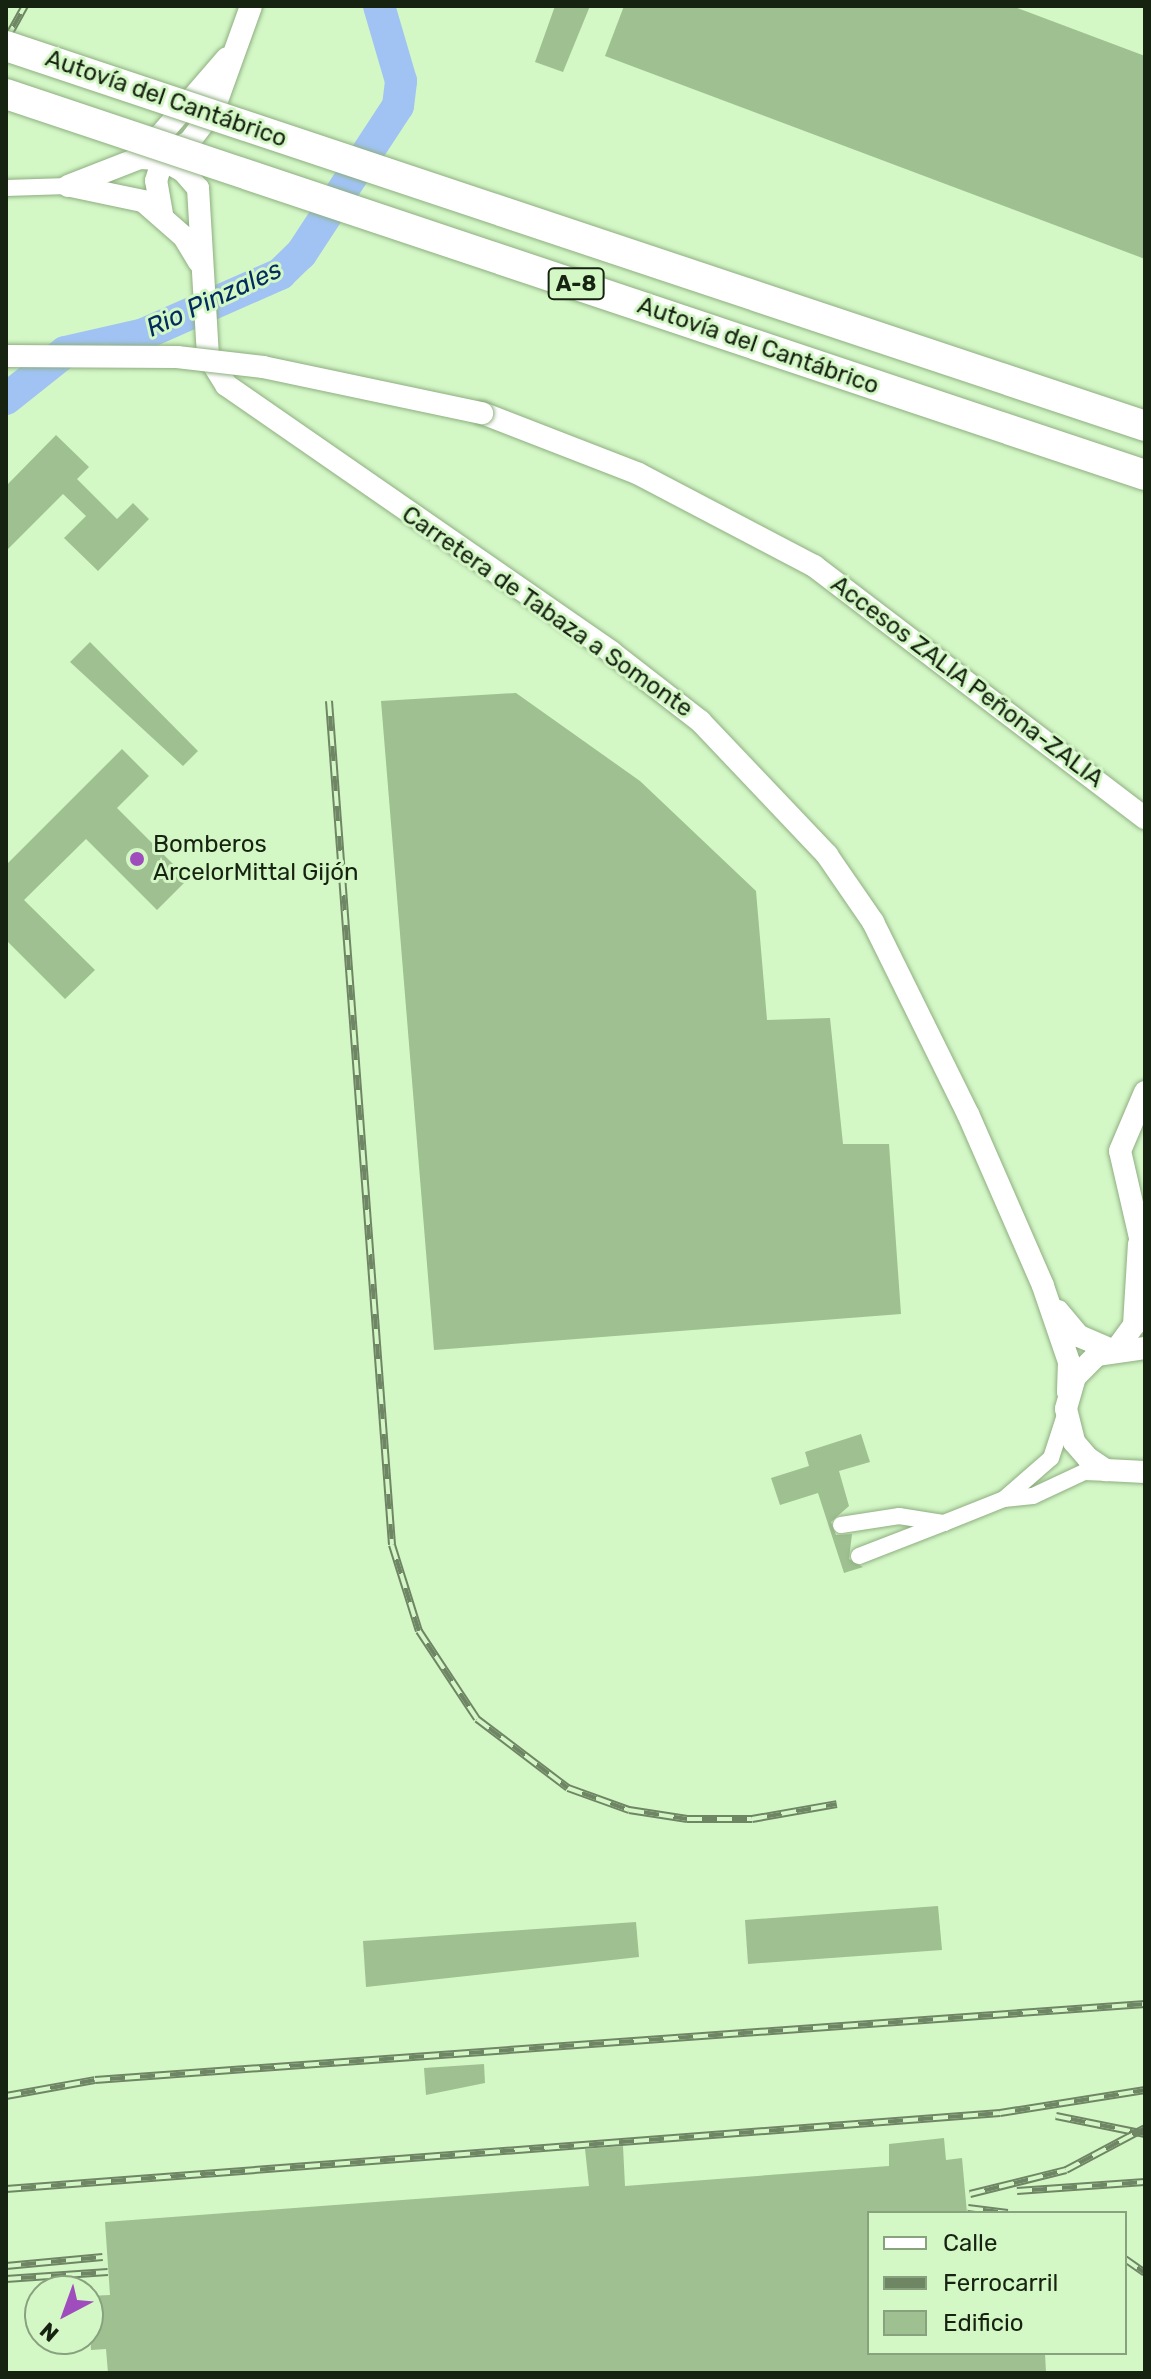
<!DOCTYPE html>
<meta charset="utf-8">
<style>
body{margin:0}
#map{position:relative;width:1151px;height:2379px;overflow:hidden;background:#d4f7c6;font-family:Rubik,sans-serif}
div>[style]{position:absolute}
.river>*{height:32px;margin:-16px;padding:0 16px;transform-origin:16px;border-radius:16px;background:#a0c3f3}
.building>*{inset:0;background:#9fc091}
.roads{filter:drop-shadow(0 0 2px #8eae80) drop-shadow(0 0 2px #8eae80)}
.street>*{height:16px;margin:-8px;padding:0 8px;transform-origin:8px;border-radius:8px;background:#fff}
.secondary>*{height:22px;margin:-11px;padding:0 11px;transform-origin:11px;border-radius:11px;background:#fff}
.rail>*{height:8px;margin-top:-4px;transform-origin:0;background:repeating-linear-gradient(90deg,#d4f7c6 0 15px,#6f8665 0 30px);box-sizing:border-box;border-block:2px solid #6f8665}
.bridges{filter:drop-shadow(0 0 2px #8eae80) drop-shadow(0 0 2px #8eae80)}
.secondary-bridge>*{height:22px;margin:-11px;padding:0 11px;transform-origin:11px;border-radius:11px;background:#fff}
.highway-bridge>*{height:30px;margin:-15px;padding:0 15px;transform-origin:15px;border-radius:15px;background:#fff}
.dots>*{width:22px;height:22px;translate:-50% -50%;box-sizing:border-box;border:4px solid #d4f7c6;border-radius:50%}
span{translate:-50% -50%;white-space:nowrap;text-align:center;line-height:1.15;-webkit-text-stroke:6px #d4f7c6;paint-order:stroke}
.shield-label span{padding:2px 6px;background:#d4f7c6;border:2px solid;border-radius:6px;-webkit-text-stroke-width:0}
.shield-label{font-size:22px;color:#172311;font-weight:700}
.street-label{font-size:24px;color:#172311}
.poi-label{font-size:24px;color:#172311}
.left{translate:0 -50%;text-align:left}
.water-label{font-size:26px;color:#022c60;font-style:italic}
.frame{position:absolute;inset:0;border:8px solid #172311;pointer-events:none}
.legend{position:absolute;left:867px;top:2211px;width:260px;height:144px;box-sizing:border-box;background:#d4f7c6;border:2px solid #88a27e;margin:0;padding:10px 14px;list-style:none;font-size:24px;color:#172311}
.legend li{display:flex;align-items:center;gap:16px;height:40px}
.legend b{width:40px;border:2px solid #88a27e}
.north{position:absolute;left:24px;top:2275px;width:80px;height:80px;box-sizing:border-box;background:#d4f7c6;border:2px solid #88a27e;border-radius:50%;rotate:221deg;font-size:22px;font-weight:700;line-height:32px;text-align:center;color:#172311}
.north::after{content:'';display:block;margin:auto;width:28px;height:36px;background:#9f4dbc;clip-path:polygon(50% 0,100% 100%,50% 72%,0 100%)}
</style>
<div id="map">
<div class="river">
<div style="left:6px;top:399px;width:75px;rotate:-38.5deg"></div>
<div style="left:65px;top:352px;width:81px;rotate:-12.8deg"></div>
<div style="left:144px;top:334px;width:149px;rotate:-23.8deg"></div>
<div style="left:280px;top:274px;width:29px;rotate:-44deg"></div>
<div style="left:301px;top:254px;width:177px;rotate:-56.8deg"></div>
<div style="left:398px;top:106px;width:25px;rotate:-83deg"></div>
<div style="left:401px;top:81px;width:78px;rotate:-106.3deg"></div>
</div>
<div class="building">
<div style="clip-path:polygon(555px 6px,590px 6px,563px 72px,535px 62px)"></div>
<div style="clip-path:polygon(624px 6px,1012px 6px,1145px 56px,1145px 259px,605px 56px)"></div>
<div style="clip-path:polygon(56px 435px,89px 467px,77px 479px,117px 519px,133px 503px,149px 519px,98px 571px,64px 538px,86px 516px,63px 494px,6px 551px,6px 486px)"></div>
<div style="clip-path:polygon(90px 642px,198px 751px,183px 766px,70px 662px)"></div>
<div style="clip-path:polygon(516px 693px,640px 781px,756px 891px,767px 1020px,830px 1018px,843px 1144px,889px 1144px,901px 1314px,434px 1350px,381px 701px)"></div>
<div style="clip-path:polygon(122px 749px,149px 776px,117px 808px,188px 879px,157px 910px,86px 839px,24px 900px,95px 970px,65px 999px,6px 940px,6px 865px)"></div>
<div style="clip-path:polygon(861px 1434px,870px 1462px,839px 1471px,849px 1506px,831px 1522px,836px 1535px,852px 1534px,849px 1559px,863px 1567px,844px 1573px,818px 1493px,780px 1505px,771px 1478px,809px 1466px,805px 1452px)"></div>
<div style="clip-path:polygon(938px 1906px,942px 1950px,748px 1964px,745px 1920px)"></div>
<div style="clip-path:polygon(636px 1922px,639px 1957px,366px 1987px,363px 1941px)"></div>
<div style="clip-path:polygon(484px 2064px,485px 2083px,426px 2095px,424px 2068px)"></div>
<div style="clip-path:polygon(944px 2138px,946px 2160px,962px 2158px,967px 2213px,869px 2213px,869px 2353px,1045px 2353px,1046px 2373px,108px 2373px,106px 2349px,91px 2350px,88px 2296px,110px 2295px,105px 2222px,589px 2186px,585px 2149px,623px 2146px,625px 2186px,889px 2166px,889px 2144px)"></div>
</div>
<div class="roads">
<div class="street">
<div style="left:6px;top:188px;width:62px;rotate:-1.8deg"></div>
<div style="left:1065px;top:1415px;width:45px;rotate:108deg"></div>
<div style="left:1051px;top:1458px;width:62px;rotate:138.9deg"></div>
<div style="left:1004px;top:1499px;width:29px;rotate:-6deg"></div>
<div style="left:1033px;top:1496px;width:56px;rotate:-25.2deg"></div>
<div style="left:1084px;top:1472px;width:26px;rotate:2deg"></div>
<div style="left:841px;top:1525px;width:59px;rotate:-8.8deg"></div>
<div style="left:899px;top:1516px;width:46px;rotate:8.8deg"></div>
<div style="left:944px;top:1523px;width:65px;rotate:-21.8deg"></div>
<div style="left:859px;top:1556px;width:91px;rotate:-21.2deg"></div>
</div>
<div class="secondary">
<div style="left:145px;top:153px;width:125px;rotate:-49.2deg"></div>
<div style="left:167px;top:155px;width:27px;rotate:-31deg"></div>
<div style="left:190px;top:141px;width:40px;rotate:-53deg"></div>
<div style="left:214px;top:109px;width:109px;rotate:-70.2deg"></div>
<div style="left:68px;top:186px;width:77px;rotate:-21.3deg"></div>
<div style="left:140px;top:158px;width:22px;rotate:3deg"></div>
<div style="left:162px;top:159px;width:24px;rotate:30deg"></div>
<div style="left:183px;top:171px;width:23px;rotate:49deg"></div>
<div style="left:198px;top:188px;width:168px;rotate:86.6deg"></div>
<div style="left:208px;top:356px;width:34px;rotate:58deg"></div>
<div style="left:226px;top:385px;width:469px;rotate:34.7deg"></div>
<div style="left:611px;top:652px;width:113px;rotate:37.8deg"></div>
<div style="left:700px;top:721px;width:185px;rotate:46.5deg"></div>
<div style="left:827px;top:855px;width:81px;rotate:55.5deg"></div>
<div style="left:873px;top:922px;width:214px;rotate:63.7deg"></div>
<div style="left:968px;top:1114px;width:188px;rotate:66.4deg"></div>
<div style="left:1043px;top:1286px;width:80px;rotate:71.1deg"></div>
<div style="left:1069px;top:1362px;width:30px;rotate:92deg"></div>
<div style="left:71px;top:186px;width:74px;rotate:11.8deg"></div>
<div style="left:143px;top:201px;width:55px;rotate:41.3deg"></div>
<div style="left:184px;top:237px;width:29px;rotate:59deg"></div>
<div style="left:162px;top:214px;width:34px;rotate:-100deg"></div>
<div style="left:156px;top:181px;width:34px;rotate:-73deg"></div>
<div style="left:482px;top:413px;width:168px;rotate:21.2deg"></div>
<div style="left:639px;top:474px;width:198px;rotate:27.7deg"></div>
<div style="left:814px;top:566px;width:416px;rotate:37.3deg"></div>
<div style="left:1145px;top:1092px;width:64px;rotate:113deg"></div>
<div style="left:1120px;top:1151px;width:111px;rotate:77deg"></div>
<div style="left:1058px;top:1311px;width:33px;rotate:50deg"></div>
<div style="left:1079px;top:1336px;width:34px;rotate:23deg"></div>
<div style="left:1118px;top:1347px;width:27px;rotate:-54deg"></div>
<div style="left:1134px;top:1325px;width:81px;rotate:-86.5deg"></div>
<div style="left:1145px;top:1348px;width:49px;rotate:171.7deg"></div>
<div style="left:1097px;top:1355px;width:31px;rotate:135deg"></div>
<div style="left:1075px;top:1377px;width:33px;rotate:106deg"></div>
<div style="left:1066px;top:1409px;width:34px;rotate:76deg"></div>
<div style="left:1074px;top:1442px;width:21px;rotate:49deg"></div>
<div style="left:1088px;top:1458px;width:22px;rotate:34deg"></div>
<div style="left:1106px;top:1470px;width:39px;rotate:3deg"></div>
</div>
</div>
<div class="rail">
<div style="left:6px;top:40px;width:39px;rotate:-61deg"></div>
<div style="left:329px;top:701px;width:846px;rotate:85.73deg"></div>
<div style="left:392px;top:1545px;width:90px;rotate:72.6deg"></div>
<div style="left:419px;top:1631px;width:105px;rotate:56.6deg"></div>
<div style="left:477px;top:1719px;width:114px;rotate:37.2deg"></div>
<div style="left:568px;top:1788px;width:65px;rotate:19.8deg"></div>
<div style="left:629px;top:1810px;width:59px;rotate:8.8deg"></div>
<div style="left:687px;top:1819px;width:65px"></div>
<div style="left:752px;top:1819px;width:86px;rotate:-10deg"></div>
<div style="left:6px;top:2096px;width:90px;rotate:-10.2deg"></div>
<div style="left:95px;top:2080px;width:1053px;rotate:-4.14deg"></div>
<div style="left:1056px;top:2116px;width:91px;rotate:11.4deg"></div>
<div style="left:6px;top:2189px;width:997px;rotate:-4.37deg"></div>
<div style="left:1000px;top:2113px;width:147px;rotate:-9deg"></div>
<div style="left:1017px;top:2191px;width:128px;rotate:-4deg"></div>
<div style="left:970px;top:2194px;width:99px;rotate:-14deg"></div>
<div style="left:1066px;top:2170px;width:89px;rotate:-28deg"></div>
<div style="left:968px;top:2208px;width:40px;rotate:7.1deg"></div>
<div style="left:1125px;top:2259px;width:24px;rotate:35deg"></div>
<div style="left:6px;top:2266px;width:97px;rotate:-5.3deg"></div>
<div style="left:6px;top:2279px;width:102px;rotate:-3.9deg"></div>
</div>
<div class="bridges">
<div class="secondary-bridge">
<div style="left:6px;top:356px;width:171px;rotate:0.3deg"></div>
<div style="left:177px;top:357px;width:87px;rotate:6.6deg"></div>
<div style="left:263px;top:367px;width:224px;rotate:11.9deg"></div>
</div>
<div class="highway-bridge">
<div style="left:6px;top:46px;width:1201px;rotate:18.45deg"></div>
<div style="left:6px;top:94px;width:1201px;rotate:18.5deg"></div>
</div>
</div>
<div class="dots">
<div style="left:137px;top:859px;background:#9f4dbc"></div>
</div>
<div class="shield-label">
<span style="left:576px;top:284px">A-8</span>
</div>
<div class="street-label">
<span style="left:166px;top:99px;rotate:19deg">Autovía del Cantábrico</span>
<span style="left:758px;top:346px;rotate:19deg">Autovía del Cantábrico</span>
<span style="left:547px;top:612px;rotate:35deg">Carretera de Tabaza a Somonte</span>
<span style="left:967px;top:682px;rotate:37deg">Accesos ZALIA Peñona-ZALIA</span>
</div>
<div class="poi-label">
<span class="left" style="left:153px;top:859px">Bomberos<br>ArcelorMittal Gijón</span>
</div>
<div class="water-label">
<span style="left:214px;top:299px;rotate:-25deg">Rio Pinzales</span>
</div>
<div class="frame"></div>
<ul class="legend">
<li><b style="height:10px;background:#fff"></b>Calle</li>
<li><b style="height:10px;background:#6f8665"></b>Ferrocarril</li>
<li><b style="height:22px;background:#9fc091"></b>Edificio</li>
</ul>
<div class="north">N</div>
</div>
